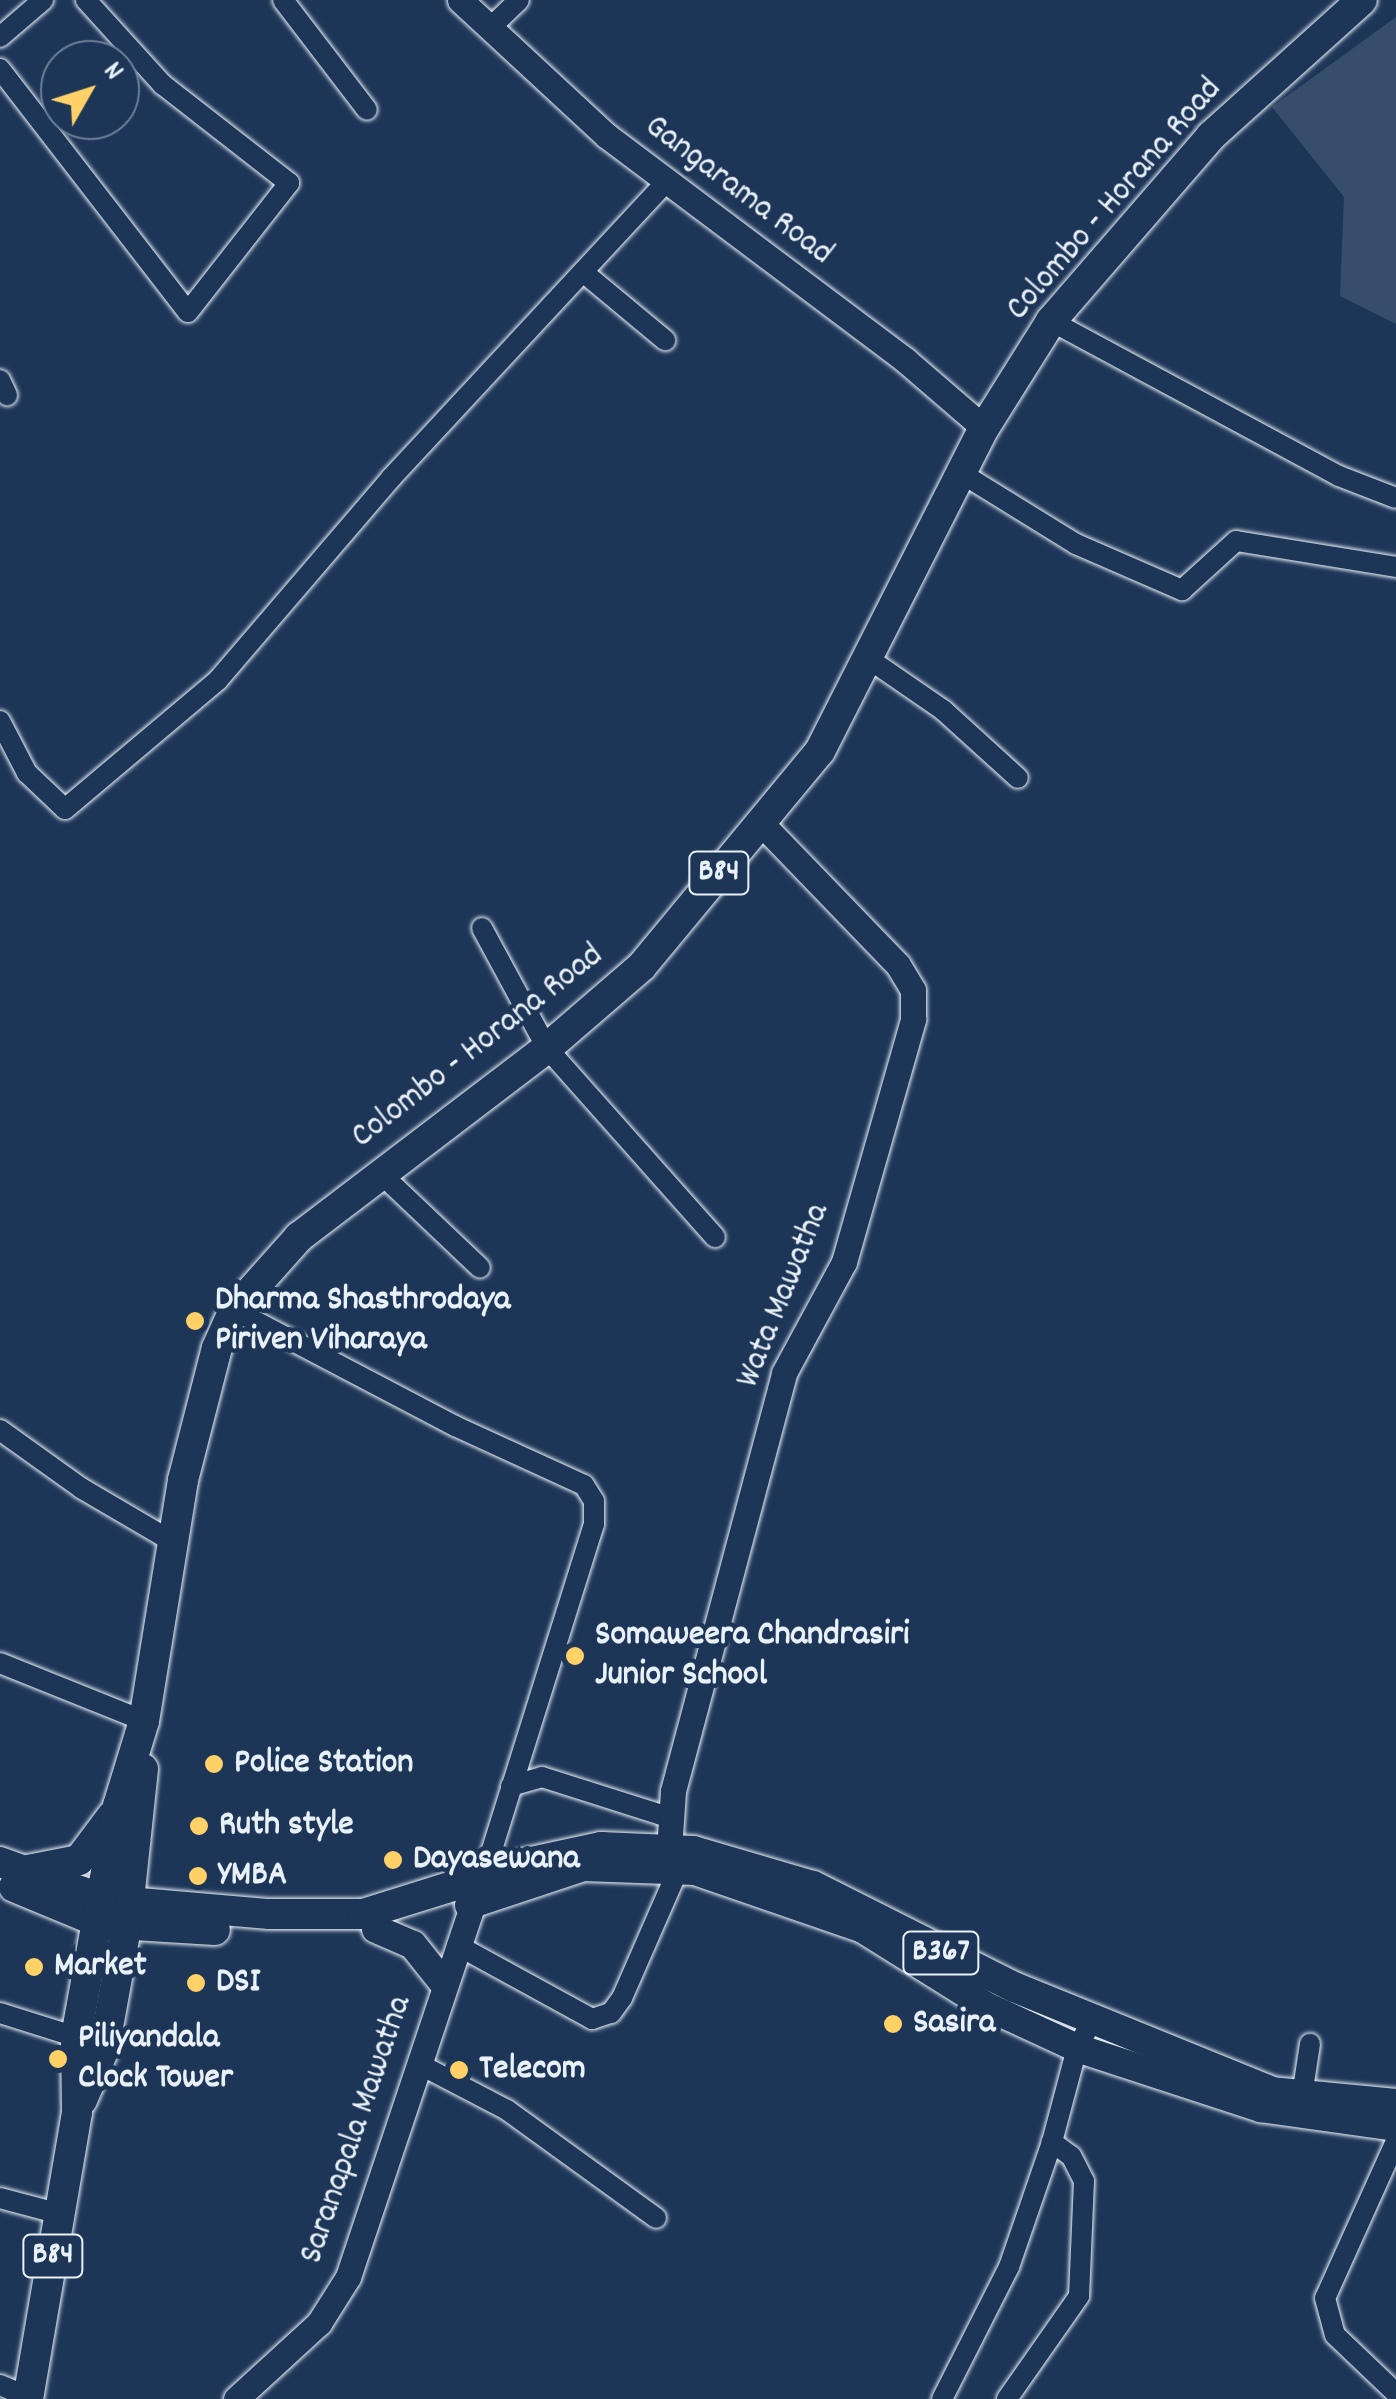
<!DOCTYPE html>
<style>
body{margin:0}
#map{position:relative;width:1396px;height:2399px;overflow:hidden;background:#1d3557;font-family:Dekko,sans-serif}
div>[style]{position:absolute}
.green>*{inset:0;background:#374d6c}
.roads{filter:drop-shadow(0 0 2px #e8f1f8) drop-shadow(0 0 2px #e8f1f8)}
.minor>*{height:20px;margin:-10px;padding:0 10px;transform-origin:10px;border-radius:10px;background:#1d3557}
.tertiary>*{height:25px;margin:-12.5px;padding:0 12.5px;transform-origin:12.5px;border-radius:12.5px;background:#1d3557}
.secondary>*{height:28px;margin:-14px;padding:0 14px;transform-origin:14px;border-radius:14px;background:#1d3557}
.primary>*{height:30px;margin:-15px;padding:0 15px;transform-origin:15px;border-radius:15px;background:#1d3557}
.dots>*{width:28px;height:28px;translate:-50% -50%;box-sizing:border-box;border:5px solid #1d3557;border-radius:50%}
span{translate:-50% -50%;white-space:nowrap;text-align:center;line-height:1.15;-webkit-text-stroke:9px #1d3557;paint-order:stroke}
.shield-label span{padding:2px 8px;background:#1d3557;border:2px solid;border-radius:8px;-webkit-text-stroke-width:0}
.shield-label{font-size:32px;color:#e8f1f8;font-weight:700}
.street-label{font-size:35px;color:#e8f1f8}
.poi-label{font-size:35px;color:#e8f1f8;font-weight:700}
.left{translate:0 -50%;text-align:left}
.north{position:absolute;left:40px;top:40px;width:100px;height:100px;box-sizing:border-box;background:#1d3557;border:2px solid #6e8097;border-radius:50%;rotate:51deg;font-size:28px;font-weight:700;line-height:40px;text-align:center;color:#e8f1f8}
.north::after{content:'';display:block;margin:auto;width:35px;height:45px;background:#ffd166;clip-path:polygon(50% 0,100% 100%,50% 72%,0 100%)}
</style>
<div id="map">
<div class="green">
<div style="clip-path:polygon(1396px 17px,1396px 324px,1340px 296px,1344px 197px,1272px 107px)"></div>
</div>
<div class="roads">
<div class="minor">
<div style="left:283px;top:0;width:138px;rotate:52.6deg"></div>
<div style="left:490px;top:28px;width:40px;rotate:-44deg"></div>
<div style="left:0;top:37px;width:57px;rotate:-40.7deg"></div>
<div style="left:0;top:69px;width:307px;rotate:52.3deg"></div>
<div style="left:188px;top:312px;width:164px;rotate:-51.9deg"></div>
<div style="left:289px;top:183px;width:160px;rotate:-142.1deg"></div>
<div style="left:163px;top:85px;width:115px;rotate:-132.2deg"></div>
<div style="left:583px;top:272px;width:107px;rotate:39.7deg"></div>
<div style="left:1051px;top:321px;width:327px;rotate:28.3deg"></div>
<div style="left:1339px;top:476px;width:61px;rotate:21.1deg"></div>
<div style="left:0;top:380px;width:17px;rotate:65deg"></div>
<div style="left:961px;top:473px;width:135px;rotate:31.7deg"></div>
<div style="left:1076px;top:544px;width:116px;rotate:23.5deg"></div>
<div style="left:1182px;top:590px;width:73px;rotate:-42.2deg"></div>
<div style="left:1236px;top:541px;width:162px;rotate:9.2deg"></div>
<div style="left:869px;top:659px;width:90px;rotate:34.6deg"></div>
<div style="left:943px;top:710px;width:101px;rotate:42.2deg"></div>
<div style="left:0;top:721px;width:59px;rotate:62.6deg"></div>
<div style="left:27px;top:773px;width:52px;rotate:43.5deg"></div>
<div style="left:65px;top:809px;width:200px;rotate:-40.1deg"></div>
<div style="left:218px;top:680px;width:266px;rotate:-49.4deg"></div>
<div style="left:391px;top:478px;width:404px;rotate:-47.1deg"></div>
<div style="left:482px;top:928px;width:136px;rotate:61.6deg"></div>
<div style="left:547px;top:1048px;width:253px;rotate:48.4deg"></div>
<div style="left:379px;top:1172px;width:139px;rotate:43.5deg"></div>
<div style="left:234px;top:1310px;width:250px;rotate:27.7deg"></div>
<div style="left:455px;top:1426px;width:142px;rotate:24.6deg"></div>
<div style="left:584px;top:1485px;width:19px;rotate:58deg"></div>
<div style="left:594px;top:1501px;width:23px;rotate:90deg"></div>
<div style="left:594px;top:1524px;width:371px;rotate:107.4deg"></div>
<div style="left:0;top:1430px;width:100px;rotate:35.6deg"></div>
<div style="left:81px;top:1488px;width:107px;rotate:30.4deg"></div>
<div style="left:0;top:1663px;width:155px;rotate:21.9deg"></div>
<div style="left:511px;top:1786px;width:32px;rotate:-16deg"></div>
<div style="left:542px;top:1777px;width:135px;rotate:17.6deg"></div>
<div style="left:457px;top:1945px;width:154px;rotate:28.7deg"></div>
<div style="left:592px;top:2019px;width:20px;rotate:-18deg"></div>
<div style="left:611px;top:2013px;width:19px;rotate:-54deg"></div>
<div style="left:622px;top:1998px;width:140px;rotate:-66.4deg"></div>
<div style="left:0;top:2013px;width:80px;rotate:17.5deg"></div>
<div style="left:419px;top:2064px;width:99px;rotate:27.6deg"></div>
<div style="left:507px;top:2110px;width:184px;rotate:35.9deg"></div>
<div style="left:1302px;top:2096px;width:53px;rotate:-81.3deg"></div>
<div style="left:1396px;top:2141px;width:172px;rotate:114.3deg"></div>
<div style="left:1325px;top:2298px;width:38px;rotate:75deg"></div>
<div style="left:1335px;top:2335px;width:84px;rotate:43.6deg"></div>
<div style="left:0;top:2198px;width:62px;rotate:14.9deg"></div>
<div style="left:0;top:2385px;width:30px;rotate:23deg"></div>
<div style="left:942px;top:2399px;width:148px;rotate:-63.1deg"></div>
<div style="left:1009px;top:2267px;width:132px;rotate:-71deg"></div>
<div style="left:1007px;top:2399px;width:126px;rotate:-55deg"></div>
<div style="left:1079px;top:2296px;width:115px;rotate:-87.5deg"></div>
<div style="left:1084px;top:2181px;width:28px;rotate:-117deg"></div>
<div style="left:1071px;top:2156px;width:24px;rotate:-144deg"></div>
<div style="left:1052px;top:2142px;width:97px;rotate:-75.1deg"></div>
<div style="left:1077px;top:2048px;width:31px;rotate:-61deg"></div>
</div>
<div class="tertiary">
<div style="left:460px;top:0;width:200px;rotate:42.8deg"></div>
<div style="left:607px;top:136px;width:373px;rotate:36.9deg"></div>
<div style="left:905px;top:360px;width:104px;rotate:40.7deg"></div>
<div style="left:669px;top:1850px;width:59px;rotate:-86.1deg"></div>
<div style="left:673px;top:1791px;width:432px;rotate:-75.1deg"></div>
<div style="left:784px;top:1373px;width:126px;rotate:-61.6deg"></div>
<div style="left:844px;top:1262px;width:253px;rotate:-74.1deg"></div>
<div style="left:913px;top:1019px;width:29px;rotate:-90deg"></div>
<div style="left:913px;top:990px;width:29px;rotate:-121deg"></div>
<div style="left:898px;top:965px;width:197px;rotate:-134deg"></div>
<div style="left:236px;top:2399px;width:113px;rotate:-42.5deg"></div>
<div style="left:319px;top:2323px;width:54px;rotate:-57.8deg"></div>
<div style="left:348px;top:2277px;width:412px;rotate:-71.5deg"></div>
</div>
<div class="secondary">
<div style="left:469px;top:1905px;width:120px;rotate:-18.4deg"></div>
<div style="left:583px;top:1867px;width:112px;rotate:2deg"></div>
<div style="left:695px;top:1871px;width:178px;rotate:19deg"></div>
<div style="left:863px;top:1929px;width:145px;rotate:32deg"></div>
<div style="left:986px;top:2006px;width:100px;rotate:24.8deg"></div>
<div style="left:1077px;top:2048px;width:194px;rotate:18.1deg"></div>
<div style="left:1261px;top:2108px;width:136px;rotate:8deg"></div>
<div style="left:376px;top:1929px;width:40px;rotate:23.4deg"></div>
<div style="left:413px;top:1945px;width:50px;rotate:51.5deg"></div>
</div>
<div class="primary">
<div style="left:0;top:1862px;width:112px;rotate:19.9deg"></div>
<div style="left:105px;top:1900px;width:165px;rotate:4.9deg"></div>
<div style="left:269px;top:1914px;width:94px"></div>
<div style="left:363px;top:1914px;width:172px;rotate:-17.3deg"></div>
<div style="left:527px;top:1863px;width:76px;rotate:-12.2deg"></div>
<div style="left:601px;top:1847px;width:92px;rotate:2.5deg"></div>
<div style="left:693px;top:1851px;width:125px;rotate:16.3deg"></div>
<div style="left:813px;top:1886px;width:225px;rotate:26.7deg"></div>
<div style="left:1014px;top:1987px;width:279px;rotate:22.1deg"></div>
<div style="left:1272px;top:2092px;width:125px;rotate:5.5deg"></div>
<div style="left:28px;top:1870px;width:52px;rotate:-11.1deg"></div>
<div style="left:79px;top:1860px;width:55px;rotate:-53.1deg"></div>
<div style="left:14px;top:1887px;width:94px;rotate:22.5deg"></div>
<div style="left:101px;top:1923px;width:114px;rotate:3.5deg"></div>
<div style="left:82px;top:2100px;width:56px;rotate:-66.7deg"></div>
<div style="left:104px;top:2049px;width:123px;rotate:-79.7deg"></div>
<div style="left:126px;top:1928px;width:160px;rotate:-83.9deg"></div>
<div style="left:28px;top:2399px;width:291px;rotate:-80.3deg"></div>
<div style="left:77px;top:2112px;width:75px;rotate:-90.8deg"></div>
<div style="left:76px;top:2037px;width:235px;rotate:-79.7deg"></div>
<div style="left:118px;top:1806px;width:89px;rotate:-73deg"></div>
<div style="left:144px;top:1721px;width:244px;rotate:-80.8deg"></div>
<div style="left:183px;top:1480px;width:136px;rotate:-75.6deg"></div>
<div style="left:217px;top:1348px;width:42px;rotate:-65.9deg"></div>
<div style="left:234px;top:1310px;width:98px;rotate:-48.3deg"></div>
<div style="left:299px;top:1237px;width:312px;rotate:-37.3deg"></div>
<div style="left:547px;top:1048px;width:125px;rotate:-40.8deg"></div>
<div style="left:642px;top:966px;width:279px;rotate:-50.4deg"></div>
<div style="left:820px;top:751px;width:362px;rotate:-63.1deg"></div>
<div style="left:984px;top:428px;width:126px;rotate:-57.9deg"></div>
<div style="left:1051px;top:321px;width:245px;rotate:-49.1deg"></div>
<div style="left:1211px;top:136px;width:203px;rotate:-42deg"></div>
</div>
</div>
<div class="dots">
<div style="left:195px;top:1321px;background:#ffd166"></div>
<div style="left:575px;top:1656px;background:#ffd166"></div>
<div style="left:214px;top:1764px;background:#ffd166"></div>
<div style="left:199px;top:1826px;background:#ffd166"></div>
<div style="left:393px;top:1860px;background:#ffd166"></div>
<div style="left:198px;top:1876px;background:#ffd166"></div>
<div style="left:34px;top:1967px;background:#ffd166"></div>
<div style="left:196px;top:1983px;background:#ffd166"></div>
<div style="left:893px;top:2024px;background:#ffd166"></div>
<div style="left:58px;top:2059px;background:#ffd166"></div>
<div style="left:459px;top:2070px;background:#ffd166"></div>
</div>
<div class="shield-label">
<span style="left:719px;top:873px">B84</span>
<span style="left:941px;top:1953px">B367</span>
<span style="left:53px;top:2256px">B84</span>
</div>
<div class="street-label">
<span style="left:738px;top:191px;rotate:37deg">Gangarama Road</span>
<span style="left:1115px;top:200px;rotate:-49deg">Colombo - Horana Road</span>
<span style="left:478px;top:1047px;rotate:-38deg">Colombo - Horana Road</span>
<span style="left:784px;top:1296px;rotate:-68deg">Wata Mawatha</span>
<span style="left:357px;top:2130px;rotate:-71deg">Saranapala Mawatha</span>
</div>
<div class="poi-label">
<span class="left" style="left:215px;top:1321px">Dharma Shasthrodaya<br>Piriven Viharaya</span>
<span class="left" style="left:595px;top:1656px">Somaweera Chandrasiri<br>Junior School</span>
<span class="left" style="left:234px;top:1764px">Police Station</span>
<span class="left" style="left:219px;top:1826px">Ruth style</span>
<span class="left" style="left:413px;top:1860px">Dayasewana</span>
<span class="left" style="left:218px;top:1876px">YMBA</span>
<span class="left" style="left:54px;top:1967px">Market</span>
<span class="left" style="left:216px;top:1983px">DSI</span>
<span class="left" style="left:913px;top:2024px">Sasira</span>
<span class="left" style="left:78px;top:2059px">Piliyandala<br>Clock Tower</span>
<span class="left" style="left:479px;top:2070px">Telecom</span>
</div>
<div class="north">N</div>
</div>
